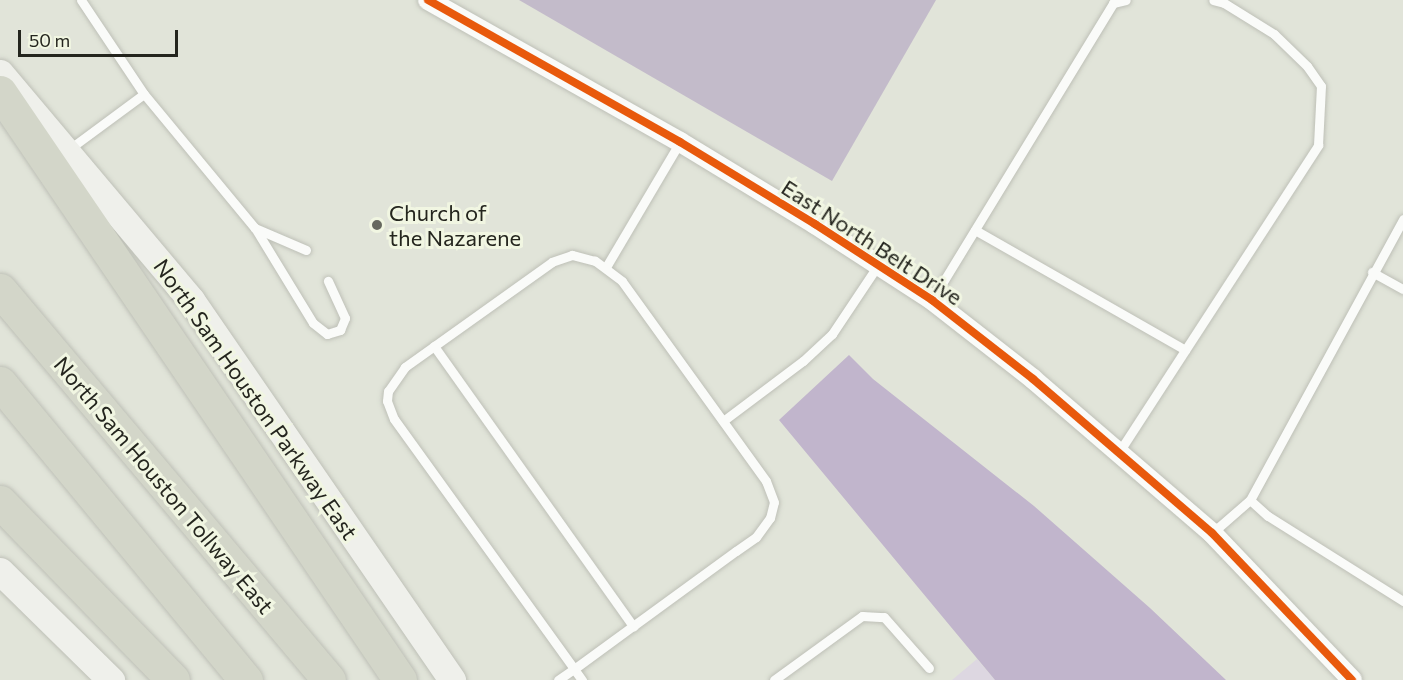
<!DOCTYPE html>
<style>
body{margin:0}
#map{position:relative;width:1403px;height:680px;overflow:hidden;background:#e1e4d9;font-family:Commissioner,sans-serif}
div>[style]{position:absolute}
.green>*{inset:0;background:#ddd7e1}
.forest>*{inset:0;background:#c3bbca}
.water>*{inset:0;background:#c1b5cc}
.roads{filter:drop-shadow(0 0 2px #bec0b7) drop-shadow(0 0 2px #bec0b7)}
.service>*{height:9px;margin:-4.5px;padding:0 4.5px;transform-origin:4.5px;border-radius:4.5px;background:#fafbf9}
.minor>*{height:20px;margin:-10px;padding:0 10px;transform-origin:10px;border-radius:10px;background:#fafbf9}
.secondary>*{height:27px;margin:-13.5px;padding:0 13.5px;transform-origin:13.5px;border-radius:13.5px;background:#eff0eb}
.motorway>*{height:33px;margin:-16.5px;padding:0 16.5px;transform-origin:16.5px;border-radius:16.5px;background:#d3d6c9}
.cycleway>*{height:8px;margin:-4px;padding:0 4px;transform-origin:4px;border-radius:4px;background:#e8590c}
.dots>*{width:16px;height:16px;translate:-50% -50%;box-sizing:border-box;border:3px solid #f1f6e2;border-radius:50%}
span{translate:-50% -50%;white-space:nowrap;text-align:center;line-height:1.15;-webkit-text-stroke:6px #f1f6e2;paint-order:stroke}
.poi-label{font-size:22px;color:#24251e}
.left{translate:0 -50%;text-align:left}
.street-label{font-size:22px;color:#24251e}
.scale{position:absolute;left:18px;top:30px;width:160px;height:27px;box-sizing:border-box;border:3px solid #24251e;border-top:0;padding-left:8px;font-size:18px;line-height:21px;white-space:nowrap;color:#24251e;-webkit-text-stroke:4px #f1f6e2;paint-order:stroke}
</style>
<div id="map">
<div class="green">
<div style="clip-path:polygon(977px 659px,995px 680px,952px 680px)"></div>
</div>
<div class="forest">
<div style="clip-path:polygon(519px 0,936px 0,832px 181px)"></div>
</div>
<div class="water">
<div style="clip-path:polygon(849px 355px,873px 379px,1034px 506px,1150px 608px,1226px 680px,995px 680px,779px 420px)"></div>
</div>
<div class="roads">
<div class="service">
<div style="left:81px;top:0;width:113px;rotate:56.2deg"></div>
<div style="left:68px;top:150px;width:94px;rotate:-36.4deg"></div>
<div style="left:144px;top:94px;width:174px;rotate:50.4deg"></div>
<div style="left:975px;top:230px;width:242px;rotate:29.7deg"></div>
<div style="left:306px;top:250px;width:56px;rotate:-156.7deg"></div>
<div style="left:255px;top:228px;width:111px;rotate:58.6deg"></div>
<div style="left:313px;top:323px;width:18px;rotate:38deg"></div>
<div style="left:327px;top:334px;width:14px;rotate:-17deg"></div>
<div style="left:340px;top:330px;width:13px;rotate:-67deg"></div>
<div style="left:345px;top:318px;width:41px;rotate:-114.7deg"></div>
<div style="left:606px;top:267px;width:145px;rotate:-59.4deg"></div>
<div style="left:1372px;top:272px;width:35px;rotate:29deg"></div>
<div style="left:932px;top:300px;width:348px;rotate:-58.6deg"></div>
<div style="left:1113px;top:3px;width:13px;rotate:-13deg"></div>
<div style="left:434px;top:346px;width:344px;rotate:54.6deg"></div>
<div style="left:723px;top:421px;width:100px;rotate:-36.9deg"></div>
<div style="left:803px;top:361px;width:40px;rotate:-43deg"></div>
<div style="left:832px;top:334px;width:83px;rotate:-56.3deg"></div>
<div style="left:1119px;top:452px;width:366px;rotate:-57deg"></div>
<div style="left:1318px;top:145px;width:59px;rotate:-87.1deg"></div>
<div style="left:1321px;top:86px;width:24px;rotate:-125deg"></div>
<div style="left:1307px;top:66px;width:46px;rotate:-135.9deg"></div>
<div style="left:1274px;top:34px;width:59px;rotate:-148.2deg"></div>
<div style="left:1224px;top:3px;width:11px;rotate:-165deg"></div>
<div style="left:1250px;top:500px;width:24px;rotate:42deg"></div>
<div style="left:1268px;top:516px;width:160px;rotate:32.2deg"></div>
<div style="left:1212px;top:533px;width:50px;rotate:-41deg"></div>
<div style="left:1250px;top:500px;width:320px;rotate:-61.4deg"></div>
<div style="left:558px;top:680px;width:19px;rotate:-35deg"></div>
<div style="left:574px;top:669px;width:73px;rotate:-36.1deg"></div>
<div style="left:633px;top:626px;width:127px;rotate:-36.1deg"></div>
<div style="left:736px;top:551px;width:24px;rotate:-35deg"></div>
<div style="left:756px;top:537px;width:24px;rotate:-54deg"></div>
<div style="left:770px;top:518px;width:16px;rotate:-76deg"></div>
<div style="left:774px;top:502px;width:22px;rotate:-111deg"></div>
<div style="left:766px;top:481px;width:246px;rotate:-125.8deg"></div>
<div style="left:622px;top:281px;width:34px;rotate:-143deg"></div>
<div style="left:595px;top:261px;width:24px;rotate:-165deg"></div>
<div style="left:572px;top:255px;width:21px;rotate:161deg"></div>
<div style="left:552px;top:262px;width:181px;rotate:144.5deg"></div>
<div style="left:405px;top:367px;width:29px;rotate:125deg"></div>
<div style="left:388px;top:391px;width:10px;rotate:96deg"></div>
<div style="left:387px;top:401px;width:19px;rotate:69deg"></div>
<div style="left:394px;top:419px;width:308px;rotate:54.2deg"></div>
<div style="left:574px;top:669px;width:14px;rotate:54deg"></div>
<div style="left:774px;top:680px;width:109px;rotate:-36deg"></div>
<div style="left:862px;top:616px;width:22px;rotate:3deg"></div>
<div style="left:884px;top:617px;width:68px;rotate:48.6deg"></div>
</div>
<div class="minor">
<div style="left:428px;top:0;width:289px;rotate:29.4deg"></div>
<div style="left:680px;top:142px;width:158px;rotate:31.3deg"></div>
<div style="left:815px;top:224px;width:140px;rotate:33deg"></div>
<div style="left:932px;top:300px;width:128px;rotate:38deg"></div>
<div style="left:1033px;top:379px;width:236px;rotate:40.7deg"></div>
<div style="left:1212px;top:533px;width:203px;rotate:46.4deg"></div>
</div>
<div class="secondary">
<div style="left:0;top:73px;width:297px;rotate:49.9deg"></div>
<div style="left:191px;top:300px;width:461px;rotate:55.5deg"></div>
<div style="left:0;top:571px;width:156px;rotate:44.5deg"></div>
</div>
<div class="motorway">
<div style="left:0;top:92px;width:711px;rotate:55.77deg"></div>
<div style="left:0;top:290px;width:510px;rotate:49.85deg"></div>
<div style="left:0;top:383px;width:386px;rotate:50.4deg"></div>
<div style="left:0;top:502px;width:248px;rotate:45.8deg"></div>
</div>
</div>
<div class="cycleway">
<div style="left:428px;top:0;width:289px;rotate:29.4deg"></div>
<div style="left:680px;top:142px;width:158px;rotate:31.3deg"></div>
<div style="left:815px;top:224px;width:140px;rotate:33deg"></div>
<div style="left:932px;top:300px;width:128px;rotate:38deg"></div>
<div style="left:1033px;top:379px;width:236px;rotate:40.7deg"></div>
<div style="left:1212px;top:533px;width:203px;rotate:46.4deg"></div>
</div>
<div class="dots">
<div style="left:377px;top:225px;background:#66685f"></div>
</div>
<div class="poi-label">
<span class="left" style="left:389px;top:225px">Church of<br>the Nazarene</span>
</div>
<div class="street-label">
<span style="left:872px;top:242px;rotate:33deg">East North Belt Drive</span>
<span style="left:256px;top:399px;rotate:55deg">North Sam Houston Parkway East</span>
<span style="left:164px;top:485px;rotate:50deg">North Sam Houston Tollway East</span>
</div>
<div class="scale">50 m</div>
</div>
